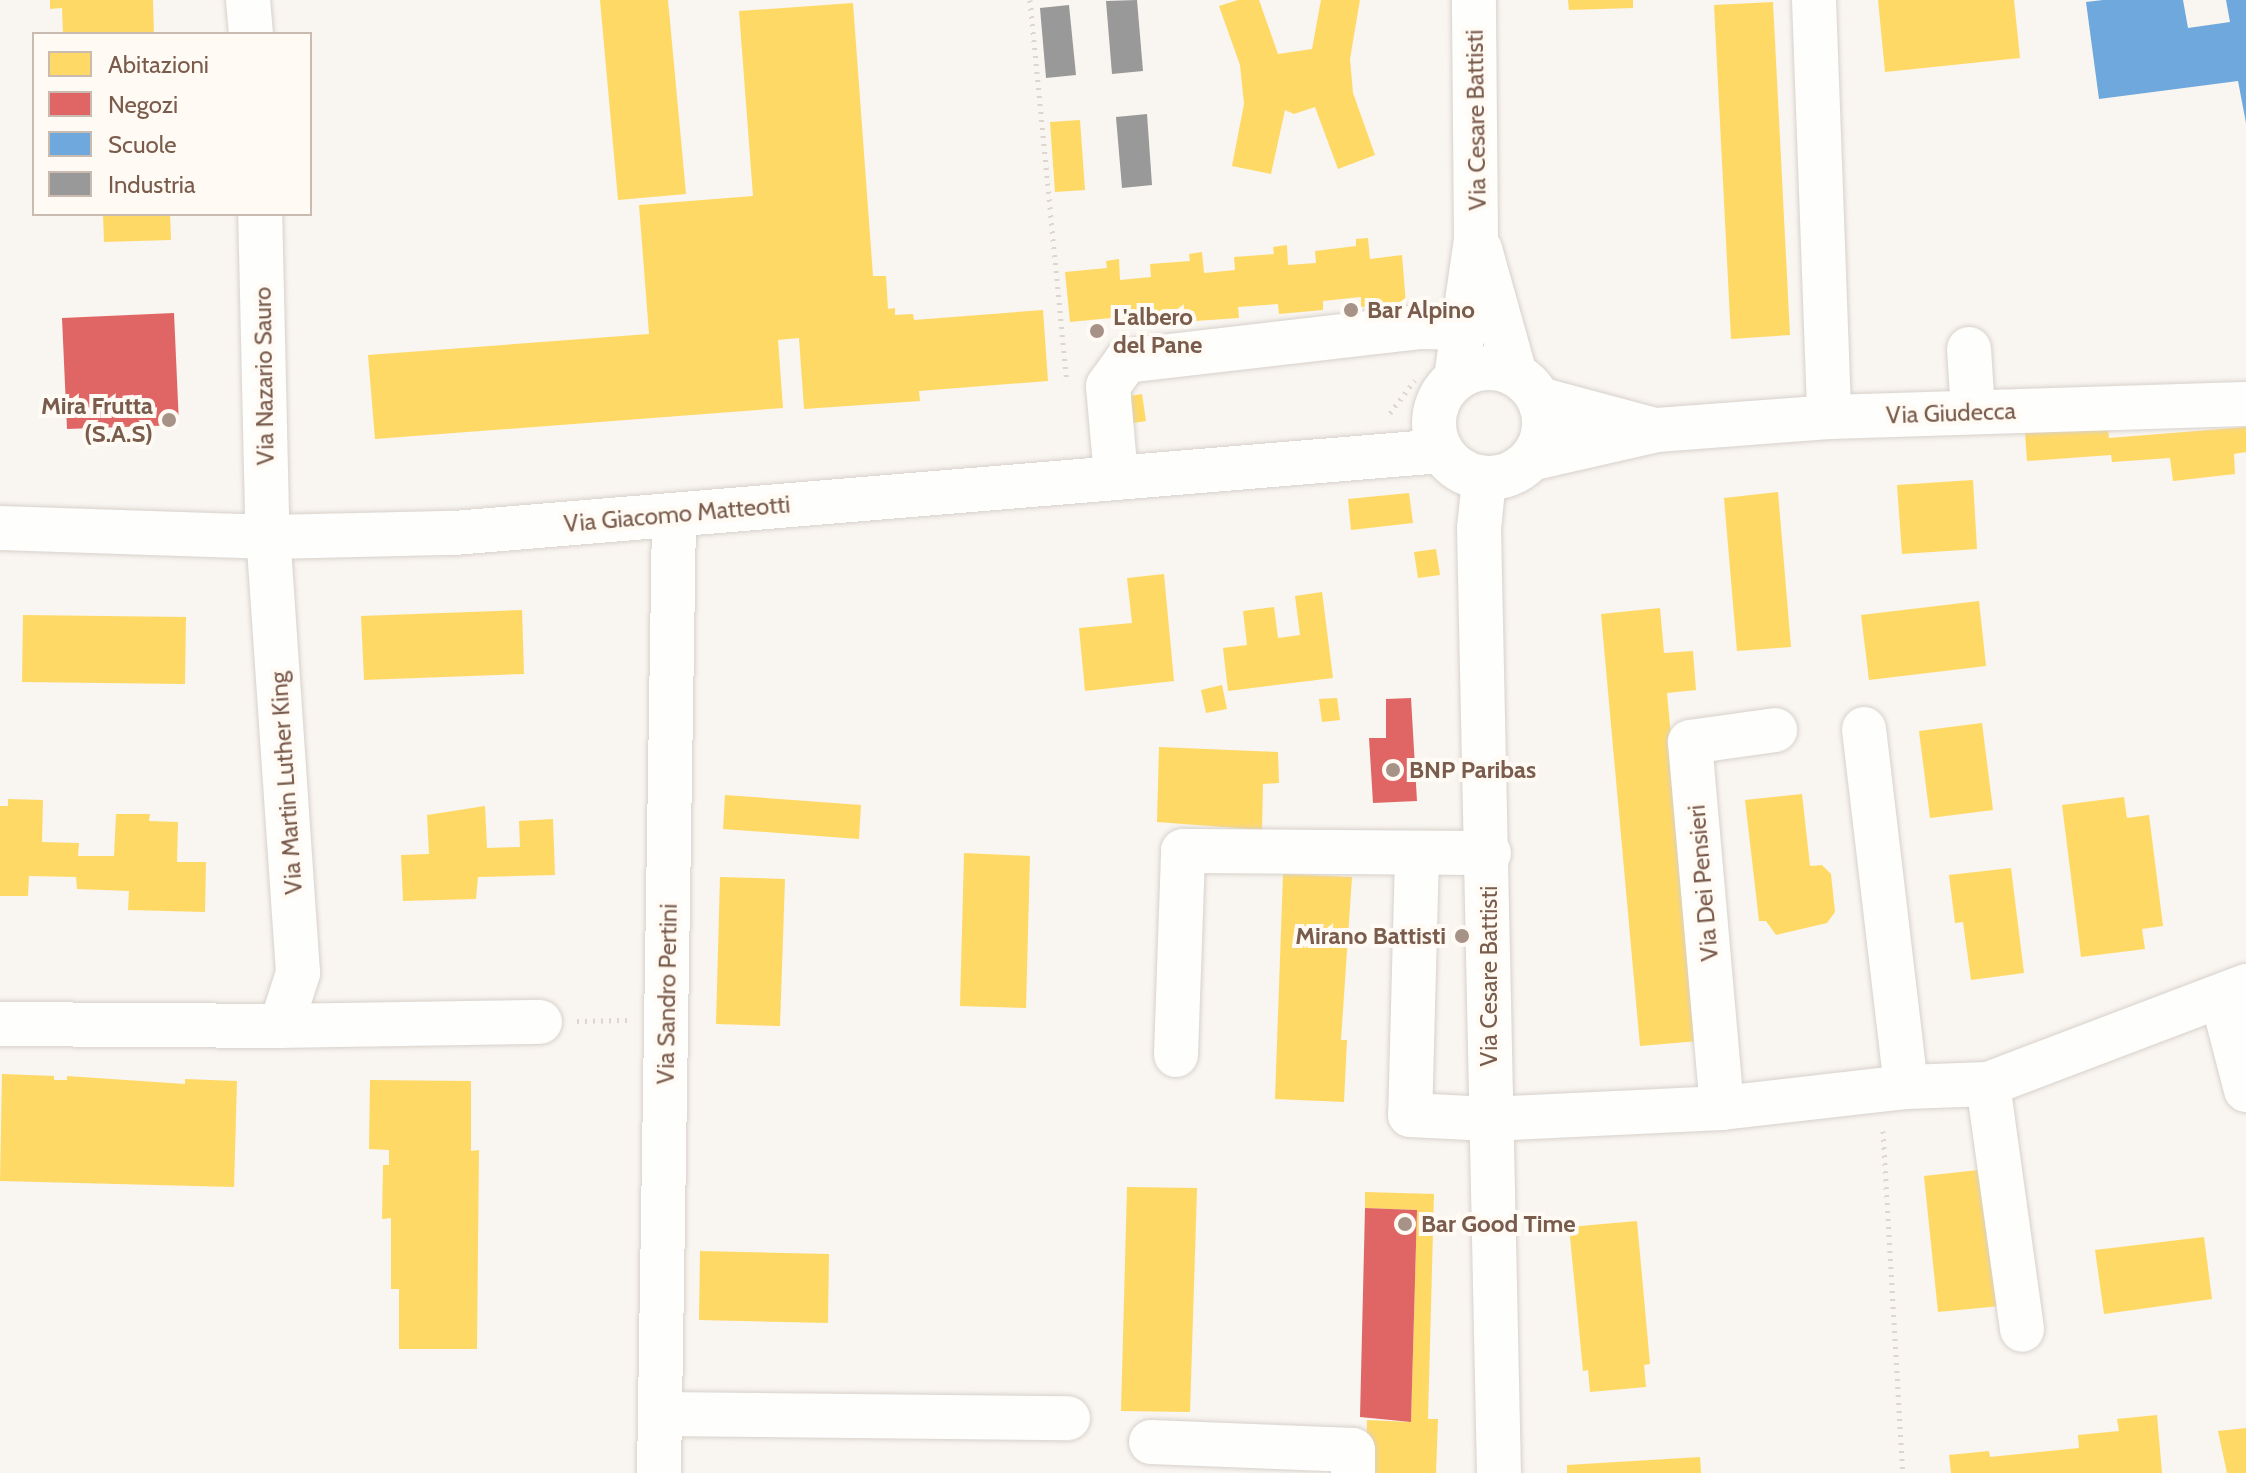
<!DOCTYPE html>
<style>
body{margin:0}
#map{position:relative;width:2246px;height:1473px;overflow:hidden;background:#f9f5f0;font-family:Cabin,sans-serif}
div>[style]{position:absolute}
.homes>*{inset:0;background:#ffd966}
.shops>*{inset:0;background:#e06666}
.schools>*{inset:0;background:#6fa8dc}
.industry>*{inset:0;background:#999}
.path>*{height:5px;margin-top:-2.5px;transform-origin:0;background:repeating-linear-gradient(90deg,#dcd5d0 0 2px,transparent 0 8px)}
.roads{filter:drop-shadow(0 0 2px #d7d1cb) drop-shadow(0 0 2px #d7d1cb)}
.minor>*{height:44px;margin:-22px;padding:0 22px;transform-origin:22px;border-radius:22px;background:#fefefd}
.minor>.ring{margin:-22px;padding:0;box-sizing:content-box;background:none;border:44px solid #fefefd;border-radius:50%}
.dots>*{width:22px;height:22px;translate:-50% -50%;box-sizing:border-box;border:4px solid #fffaf3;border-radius:50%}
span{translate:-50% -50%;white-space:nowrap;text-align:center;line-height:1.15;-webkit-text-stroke:8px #fffaf3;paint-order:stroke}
.street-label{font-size:24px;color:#7a5c4d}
.poi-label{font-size:24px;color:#7a5c4d;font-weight:700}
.left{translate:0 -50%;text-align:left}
.right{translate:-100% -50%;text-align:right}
.legend{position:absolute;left:32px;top:32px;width:280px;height:184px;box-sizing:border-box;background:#fffaf3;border:2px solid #cabbb1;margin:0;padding:10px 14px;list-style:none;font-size:24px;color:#7a5c4d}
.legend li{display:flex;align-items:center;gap:16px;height:40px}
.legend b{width:40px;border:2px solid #cabbb1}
</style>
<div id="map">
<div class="homes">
<div style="clip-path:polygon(50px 0,153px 0,154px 34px,63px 34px,62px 8px,50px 9px)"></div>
<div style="clip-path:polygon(600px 0,668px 0,686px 194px,618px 200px)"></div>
<div style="clip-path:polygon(1238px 0,1259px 0,1278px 54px,1312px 49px,1321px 0,1360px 0,1350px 59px,1353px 93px,1375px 155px,1338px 169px,1315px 107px,1294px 114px,1285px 110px,1271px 174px,1232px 166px,1244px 104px,1240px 65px,1219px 6px)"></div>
<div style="clip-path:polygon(1568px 0,1633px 0,1633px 8px,1569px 10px)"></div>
<div style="clip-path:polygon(1878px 0,2014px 0,2020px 58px,1885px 72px)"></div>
<div style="clip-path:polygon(1773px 2px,1790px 335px,1731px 339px,1714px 5px)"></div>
<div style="clip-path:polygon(853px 3px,873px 276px,886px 276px,888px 309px,895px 308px,895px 315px,913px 314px,914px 320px,1043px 310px,1048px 381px,919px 391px,920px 401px,804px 409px,799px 338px,778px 340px,783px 408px,375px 439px,368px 355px,649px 334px,639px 205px,753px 196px,739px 11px)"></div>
<div style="clip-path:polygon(1080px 120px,1085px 190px,1055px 192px,1050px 122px)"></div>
<div style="clip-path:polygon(103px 214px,170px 214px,171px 240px,104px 242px)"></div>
<div style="clip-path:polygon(1368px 238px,1370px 259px,1402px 255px,1406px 304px,1361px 307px,1361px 297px,1323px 301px,1323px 310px,1279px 314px,1278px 304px,1238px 307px,1239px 318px,1195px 321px,1194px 311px,1155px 314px,1155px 325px,1112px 328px,1111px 318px,1070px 322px,1065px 272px,1107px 268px,1106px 261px,1119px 259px,1120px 280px,1151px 277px,1150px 264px,1190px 261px,1189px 254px,1202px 252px,1204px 273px,1235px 270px,1234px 257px,1274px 254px,1273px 247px,1287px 245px,1288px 265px,1316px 263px,1315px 251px,1356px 246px,1356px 239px)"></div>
<div style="clip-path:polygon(1142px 394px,1146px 421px,1128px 424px,1124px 397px)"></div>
<div style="clip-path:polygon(2108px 427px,2109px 438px,2246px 427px,2246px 452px,2234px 454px,2235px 474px,2173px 481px,2170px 458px,2112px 462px,2111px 455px,2027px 461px,2025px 432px)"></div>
<div style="clip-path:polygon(1973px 480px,1977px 549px,1902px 554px,1897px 485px)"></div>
<div style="clip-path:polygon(1778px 492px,1791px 647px,1737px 651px,1724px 498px)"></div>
<div style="clip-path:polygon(1409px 493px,1413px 523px,1351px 530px,1348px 499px)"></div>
<div style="clip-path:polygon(1436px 549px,1440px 575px,1418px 578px,1414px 552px)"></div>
<div style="clip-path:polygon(1164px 574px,1174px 681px,1085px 691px,1079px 628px,1132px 623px,1127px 578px)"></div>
<div style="clip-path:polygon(1322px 592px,1333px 678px,1228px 691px,1223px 648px,1247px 645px,1243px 611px,1274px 607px,1278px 638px,1300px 635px,1295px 596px)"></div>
<div style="clip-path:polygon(1979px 601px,1986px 666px,1869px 680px,1861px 615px)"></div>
<div style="clip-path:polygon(1660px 608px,1664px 653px,1693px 651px,1696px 690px,1667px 693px,1699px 1041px,1640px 1046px,1601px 614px)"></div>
<div style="clip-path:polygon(522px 610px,524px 674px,364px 680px,361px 616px)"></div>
<div style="clip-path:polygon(23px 615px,186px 617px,185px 684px,22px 682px)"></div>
<div style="clip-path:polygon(1222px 685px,1227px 709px,1206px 713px,1201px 690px)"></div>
<div style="clip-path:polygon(1337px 698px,1340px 720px,1322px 722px,1319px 699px)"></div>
<div style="clip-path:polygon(1982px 723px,1993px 810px,1930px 818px,1919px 731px)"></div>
<div style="clip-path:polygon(1159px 747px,1278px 752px,1279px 783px,1263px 784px,1262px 830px,1157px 822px)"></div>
<div style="clip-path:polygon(1802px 794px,1810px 866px,1822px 865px,1831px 874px,1835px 912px,1827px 923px,1776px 935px,1766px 921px,1759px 921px,1745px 800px)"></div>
<div style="clip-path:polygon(725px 795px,861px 805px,859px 839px,723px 829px)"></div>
<div style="clip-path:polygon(2124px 797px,2127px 818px,2149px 815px,2163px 926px,2142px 929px,2145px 949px,2081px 957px,2062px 805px)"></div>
<div style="clip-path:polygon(8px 799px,43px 800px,42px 842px,79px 843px,78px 856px,114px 856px,116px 814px,150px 814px,149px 821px,178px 822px,177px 862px,206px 862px,205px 912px,128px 910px,129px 891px,77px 889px,76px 877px,29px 876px,28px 896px,0 896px,0 806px,8px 806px)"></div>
<div style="clip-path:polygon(485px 806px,487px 848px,520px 847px,519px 821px,553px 819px,555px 875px,478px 877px,476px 899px,403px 901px,401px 855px,429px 854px,427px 815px)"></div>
<div style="clip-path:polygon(964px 853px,1030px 856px,1026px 1008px,960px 1006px)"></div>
<div style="clip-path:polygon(2011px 868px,2024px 973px,1971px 980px,1963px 922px,1955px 923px,1949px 875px)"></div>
<div style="clip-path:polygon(1283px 874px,1352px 877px,1341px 1040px,1347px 1040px,1344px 1102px,1275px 1099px)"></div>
<div style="clip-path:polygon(720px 877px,785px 879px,780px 1026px,716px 1024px)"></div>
<div style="clip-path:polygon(2px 1074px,54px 1076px,54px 1080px,67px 1080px,67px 1076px,185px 1084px,185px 1079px,237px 1081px,234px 1187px,0 1181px)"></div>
<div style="clip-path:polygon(370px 1080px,471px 1081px,471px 1151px,479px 1150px,477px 1349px,399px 1349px,399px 1289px,391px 1289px,391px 1218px,382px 1219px,383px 1165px,389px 1165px,389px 1150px,369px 1149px)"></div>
<div style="clip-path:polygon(1987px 1169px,2000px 1306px,1938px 1312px,1924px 1176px)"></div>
<div style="clip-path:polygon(1127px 1187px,1197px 1188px,1190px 1412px,1121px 1411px)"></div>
<div style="clip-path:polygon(1365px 1192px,1434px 1194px,1428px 1419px,1438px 1419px,1436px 1473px,1366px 1473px,1367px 1420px,1411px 1422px,1417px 1210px,1365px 1208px)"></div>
<div style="clip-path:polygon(1637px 1221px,1650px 1364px,1644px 1365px,1646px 1387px,1590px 1392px,1588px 1370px,1583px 1371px,1569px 1227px)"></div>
<div style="clip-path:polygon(2204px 1237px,2212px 1299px,2104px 1314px,2095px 1250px)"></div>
<div style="clip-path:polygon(700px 1251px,829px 1254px,828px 1323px,699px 1320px)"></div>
<div style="clip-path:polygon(2157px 1415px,2162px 1473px,1951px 1473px,1949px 1455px,1989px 1451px,1990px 1457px,2079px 1448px,2078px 1435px,2119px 1431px,2117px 1419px)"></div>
<div style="clip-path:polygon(2246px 1428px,2246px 1473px,2227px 1473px,2218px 1431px)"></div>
<div style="clip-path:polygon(1700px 1457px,1701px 1473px,1567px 1473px,1567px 1465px)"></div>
</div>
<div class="shops">
<div style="clip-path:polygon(174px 313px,179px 425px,67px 429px,62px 318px)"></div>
<div style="clip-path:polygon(1411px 698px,1417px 801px,1373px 803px,1369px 738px,1386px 738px,1386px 699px)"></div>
<div style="clip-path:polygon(1365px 1208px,1417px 1210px,1411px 1422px,1360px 1417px)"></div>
</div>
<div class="schools">
<div style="clip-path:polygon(2103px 0,2183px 0,2188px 28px,2230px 22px,2226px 0,2246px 0,2246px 123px,2238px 81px,2099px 99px,2086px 2px)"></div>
</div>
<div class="industry">
<div style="clip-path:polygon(1137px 0,1143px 71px,1112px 74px,1106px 1px)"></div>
<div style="clip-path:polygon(1069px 5px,1076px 75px,1046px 78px,1040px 8px)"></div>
<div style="clip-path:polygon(1147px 114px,1152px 185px,1122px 188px,1116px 117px)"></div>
</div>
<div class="path">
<div style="left:1030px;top:0;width:383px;rotate:84.5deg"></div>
<div style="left:1390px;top:413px;width:41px;rotate:-52.9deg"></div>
<div style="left:577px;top:1021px;width:50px;rotate:-1.1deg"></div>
<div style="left:1883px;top:1131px;width:343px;rotate:86.7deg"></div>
</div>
<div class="roads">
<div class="minor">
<div style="left:248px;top:0;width:34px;rotate:85deg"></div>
<div style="left:1814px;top:0;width:417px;rotate:87.9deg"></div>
<div style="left:1480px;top:249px;width:130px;rotate:74.4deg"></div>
<div style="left:1969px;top:349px;width:62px;rotate:86.3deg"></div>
<div class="ring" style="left:1434px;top:368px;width:66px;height:66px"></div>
<div style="left:1456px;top:378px;width:140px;rotate:-81.8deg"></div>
<div style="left:1476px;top:239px;width:239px;rotate:-90.5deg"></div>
<div style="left:1539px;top:399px;width:116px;rotate:15deg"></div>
<div style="left:1534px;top:458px;width:126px;rotate:-12.8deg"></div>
<div style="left:1657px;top:430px;width:172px;rotate:-4.3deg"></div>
<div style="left:1829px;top:417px;width:417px;rotate:-1.8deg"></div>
<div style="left:1116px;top:476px;width:90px;rotate:-95.1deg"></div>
<div style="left:1108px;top:386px;width:31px;rotate:-54deg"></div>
<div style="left:1126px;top:361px;width:295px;rotate:-6.6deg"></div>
<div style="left:1419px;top:327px;width:47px;rotate:1.2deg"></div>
<div style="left:1484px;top:480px;width:48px;rotate:95.9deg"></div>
<div style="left:1479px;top:528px;width:945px;rotate:88.79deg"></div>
<div style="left:0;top:528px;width:271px;rotate:1.9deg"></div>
<div style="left:271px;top:537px;width:183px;rotate:-1.3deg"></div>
<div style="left:454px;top:533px;width:989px;rotate:-4.75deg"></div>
<div style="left:1864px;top:729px;width:360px;rotate:83.3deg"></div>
<div style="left:1417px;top:855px;width:260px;rotate:91.5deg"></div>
<div style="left:1410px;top:1115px;width:79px;rotate:2.9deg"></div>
<div style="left:1489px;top:1119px;width:233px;rotate:-2.7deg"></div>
<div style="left:1722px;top:1108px;width:185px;rotate:-6.5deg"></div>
<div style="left:1906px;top:1087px;width:82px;rotate:-2.1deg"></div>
<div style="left:1988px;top:1084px;width:276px;rotate:-20.8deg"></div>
<div style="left:2222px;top:998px;width:95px;rotate:75.4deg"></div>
<div style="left:0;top:1024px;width:281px;rotate:0.4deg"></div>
<div style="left:281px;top:1026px;width:56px;rotate:-72.2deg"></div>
<div style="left:298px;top:973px;width:459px;rotate:-93.9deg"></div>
<div style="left:267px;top:515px;width:301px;rotate:-91.3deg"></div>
<div style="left:281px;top:1026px;width:259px;rotate:-0.9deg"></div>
<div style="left:1176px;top:1055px;width:204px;rotate:-88deg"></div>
<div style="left:1183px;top:851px;width:306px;rotate:0.4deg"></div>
<div style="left:1988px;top:1084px;width:248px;rotate:82.1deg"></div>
<div style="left:1722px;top:1108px;width:367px;rotate:-95deg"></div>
<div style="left:1690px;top:742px;width:86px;rotate:-8deg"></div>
<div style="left:660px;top:1414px;width:408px;rotate:0.6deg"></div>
<div style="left:1151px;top:1442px;width:202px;rotate:2.3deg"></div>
<div style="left:1353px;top:1450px;width:23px;rotate:90deg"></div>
<div style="left:659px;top:1473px;width:958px;rotate:-89.1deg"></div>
</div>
</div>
<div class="dots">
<div style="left:1351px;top:310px;background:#a69286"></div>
<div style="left:1097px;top:331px;background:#a69286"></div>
<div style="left:169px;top:420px;background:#a69286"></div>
<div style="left:1393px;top:770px;background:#a69286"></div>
<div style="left:1462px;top:936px;background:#a69286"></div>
<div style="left:1405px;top:1224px;background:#a69286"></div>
</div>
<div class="street-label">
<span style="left:1476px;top:120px;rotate:-91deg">Via Cesare Battisti</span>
<span style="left:264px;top:376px;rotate:-91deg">Via Nazario Sauro</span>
<span style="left:1951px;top:413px;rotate:-2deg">Via Giudecca</span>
<span style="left:677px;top:514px;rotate:-5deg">Via Giacomo Matteotti</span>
<span style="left:286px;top:783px;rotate:-94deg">Via Martin Luther King</span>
<span style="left:1703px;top:883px;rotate:-95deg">Via Dei Pensieri</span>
<span style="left:1489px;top:976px;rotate:-90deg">Via Cesare Battisti</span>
<span style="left:667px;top:994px;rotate:-89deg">Via Sandro Pertini</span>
</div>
<div class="poi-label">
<span class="left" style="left:1367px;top:310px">Bar Alpino</span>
<span class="left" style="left:1113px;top:331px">L'albero<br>del Pane</span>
<span class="right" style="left:153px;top:420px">Mira Frutta<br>(S.A.S)</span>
<span class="left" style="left:1409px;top:770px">BNP Paribas</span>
<span class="right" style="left:1446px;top:936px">Mirano Battisti</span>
<span class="left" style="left:1421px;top:1224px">Bar Good Time</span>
</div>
<ul class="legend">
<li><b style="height:22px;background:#ffd966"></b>Abitazioni</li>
<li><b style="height:22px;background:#e06666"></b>Negozi</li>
<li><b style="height:22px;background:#6fa8dc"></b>Scuole</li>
<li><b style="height:22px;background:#999"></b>Industria</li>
</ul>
</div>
